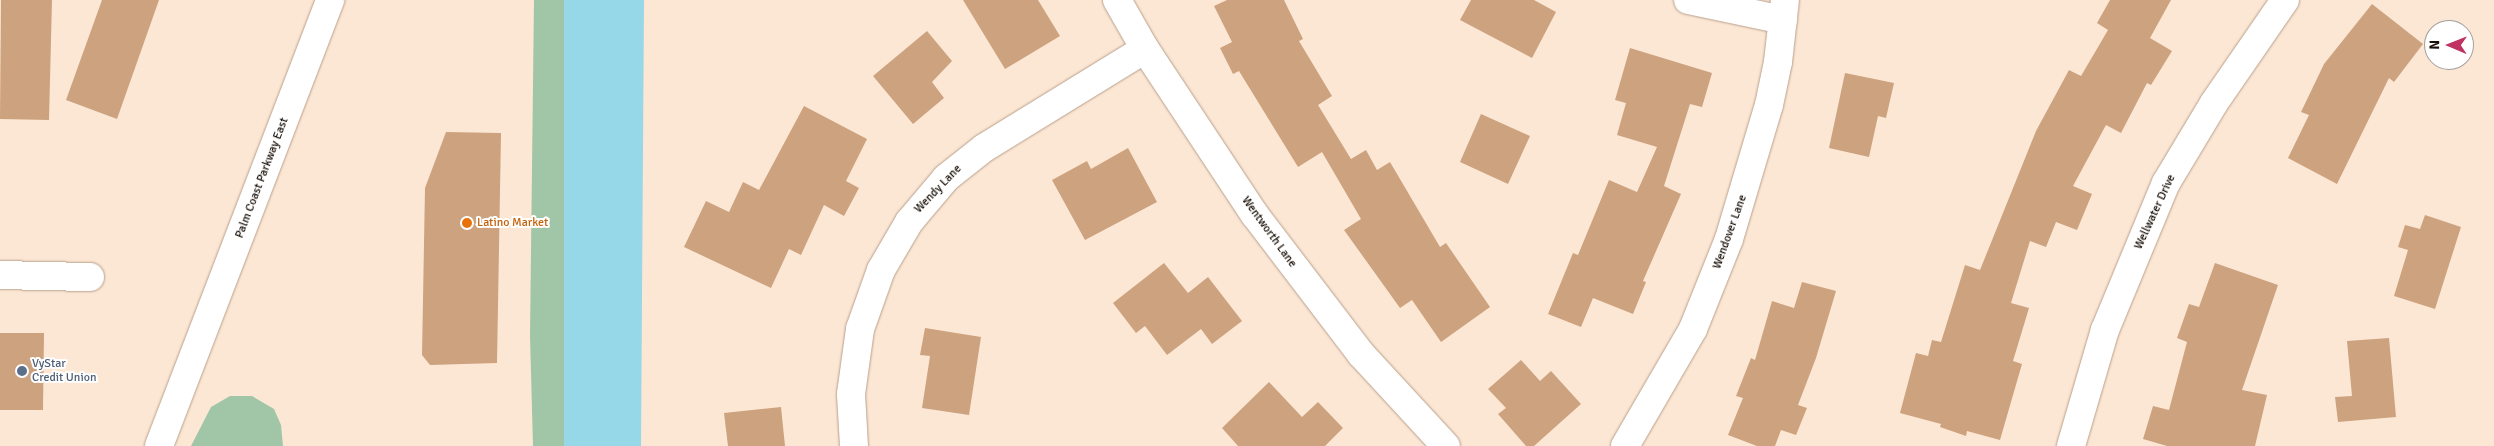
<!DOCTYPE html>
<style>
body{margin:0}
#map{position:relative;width:2494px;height:446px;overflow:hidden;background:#fce7d5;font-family:Signika,sans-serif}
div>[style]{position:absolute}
.green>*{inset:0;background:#a1c5a7}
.water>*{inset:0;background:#96d7e8}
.building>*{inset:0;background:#cda27f}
.roads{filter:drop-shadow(0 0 1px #b9a08b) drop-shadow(0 0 1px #b9a08b)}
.minor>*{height:28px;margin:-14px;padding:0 14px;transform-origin:14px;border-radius:14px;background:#fff}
.major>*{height:28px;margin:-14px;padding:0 14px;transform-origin:14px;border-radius:14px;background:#fff}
.dots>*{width:14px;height:14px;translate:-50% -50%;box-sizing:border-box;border:2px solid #fff;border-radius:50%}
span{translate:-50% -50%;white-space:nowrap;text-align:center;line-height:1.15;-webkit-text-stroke:4px #fff;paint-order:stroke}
.street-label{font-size:12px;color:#191008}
.food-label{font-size:12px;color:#c56008}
.left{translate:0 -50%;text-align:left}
.service-label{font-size:12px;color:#4e5e75}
.north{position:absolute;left:2424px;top:20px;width:50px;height:50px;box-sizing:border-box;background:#fff;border:1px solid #a39f9c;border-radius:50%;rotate:271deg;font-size:14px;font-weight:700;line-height:20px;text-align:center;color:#191008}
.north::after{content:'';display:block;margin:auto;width:18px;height:22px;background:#c03262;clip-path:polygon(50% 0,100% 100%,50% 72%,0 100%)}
</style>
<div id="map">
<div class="green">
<div style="clip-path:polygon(534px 0,564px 0,564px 446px,533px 446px,530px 336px)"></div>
<div style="clip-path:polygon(230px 396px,252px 396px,274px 409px,281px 425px,283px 446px,191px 446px,211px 407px)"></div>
</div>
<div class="water">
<div style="clip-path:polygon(564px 0,644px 0,641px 446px,564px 446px)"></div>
</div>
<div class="building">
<div style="clip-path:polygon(1px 0,52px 0,49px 120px,0 119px)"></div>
<div style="clip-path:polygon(102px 0,159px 0,117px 119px,66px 100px)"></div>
<div style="clip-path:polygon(963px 0,1038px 0,1060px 36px,1005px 69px)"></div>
<div style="clip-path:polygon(1227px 0,1284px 0,1303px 39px,1299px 41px,1332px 96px,1318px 105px,1351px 159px,1366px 150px,1377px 170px,1390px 162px,1440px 247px,1446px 243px,1490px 307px,1441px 342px,1412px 300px,1400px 308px,1344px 230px,1361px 219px,1322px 152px,1298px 167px,1239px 71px,1233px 74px,1220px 48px,1232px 42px,1214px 6px)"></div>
<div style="clip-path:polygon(1471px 0,1534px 0,1556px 12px,1532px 58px,1460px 20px)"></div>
<div style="clip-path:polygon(2110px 0,2171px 0,2150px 38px,2172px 51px,2151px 85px,2147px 83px,2121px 133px,2106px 125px,2073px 186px,2092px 194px,2077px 230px,2056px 222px,2046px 247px,2030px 241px,2011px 303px,2029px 308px,2013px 361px,2022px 364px,2000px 440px,1967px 431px,1966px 436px,1940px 427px,1941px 424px,1900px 413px,1916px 353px,1928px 356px,1932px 340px,1941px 342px,1965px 265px,1980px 270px,2036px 131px,2069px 70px,2081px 76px,2108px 30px,2097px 23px)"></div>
<div style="clip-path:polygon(2372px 4px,2423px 44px,2394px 82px,2389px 78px,2337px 184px,2288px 158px,2309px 115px,2301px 112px,2324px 64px)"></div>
<div style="clip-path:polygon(927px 31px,952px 61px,932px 82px,944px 98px,913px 124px,873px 76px)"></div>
<div style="clip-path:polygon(1630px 48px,1712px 73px,1702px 107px,1690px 104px,1664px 186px,1681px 194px,1643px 281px,1646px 282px,1633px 314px,1593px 298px,1581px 327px,1548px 314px,1573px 253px,1578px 255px,1609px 180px,1637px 192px,1657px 147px,1617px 135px,1626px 103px,1615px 100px)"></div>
<div style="clip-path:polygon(1845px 73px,1894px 83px,1886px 118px,1878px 116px,1869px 157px,1829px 148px)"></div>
<div style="clip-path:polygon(804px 106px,867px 139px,846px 181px,859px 188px,844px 216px,824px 205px,801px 255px,789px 249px,771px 288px,684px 247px,706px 201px,729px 212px,743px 182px,759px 190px)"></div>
<div style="clip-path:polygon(1481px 114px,1530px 136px,1508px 184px,1460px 162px)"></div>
<div style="clip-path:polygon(446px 132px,501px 133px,497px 363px,430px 365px,422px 355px,425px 188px)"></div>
<div style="clip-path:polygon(1128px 148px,1157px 202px,1085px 240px,1052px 180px,1087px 161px,1091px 169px)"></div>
<div style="clip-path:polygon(2425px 215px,2461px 227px,2435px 309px,2394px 296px,2408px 250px,2398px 247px,2405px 225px,2420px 229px)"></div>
<div style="clip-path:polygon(1164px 263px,1188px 293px,1208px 277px,1242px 321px,1212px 344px,1201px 329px,1167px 355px,1145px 326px,1136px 333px,1113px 303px)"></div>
<div style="clip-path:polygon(2215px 263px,2278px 285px,2242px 390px,2267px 395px,2255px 446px,2167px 446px,2143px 439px,2153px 406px,2169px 410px,2187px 342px,2177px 338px,2189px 304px,2199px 307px)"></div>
<div style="clip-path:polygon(1802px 282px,1836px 291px,1816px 358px,1798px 405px,1807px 408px,1796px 435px,1781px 430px,1775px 446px,1757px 446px,1728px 435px,1743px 398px,1736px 396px,1751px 358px,1755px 360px,1772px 301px,1794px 308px)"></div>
<div style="clip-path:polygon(925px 328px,981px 337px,969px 415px,922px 408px,930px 356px,920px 355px)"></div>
<div style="clip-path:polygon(0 333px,44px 333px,43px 410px,0 410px)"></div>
<div style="clip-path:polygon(2389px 338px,2396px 417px,2338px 422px,2335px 397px,2352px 396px,2347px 341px)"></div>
<div style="clip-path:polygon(1521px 360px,1540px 381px,1551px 371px,1581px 404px,1534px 446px,1526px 446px,1498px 414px,1506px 408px,1488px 389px)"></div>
<div style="clip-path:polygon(1269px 382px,1302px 417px,1318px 402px,1343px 428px,1325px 446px,1238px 446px,1222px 428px)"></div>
<div style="clip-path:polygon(781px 407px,785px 446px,728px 446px,724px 413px)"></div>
</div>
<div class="roads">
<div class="minor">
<div style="left:1117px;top:0;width:56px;rotate:60.3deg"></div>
<div style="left:1145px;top:49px;width:199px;rotate:56.5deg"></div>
<div style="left:1255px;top:215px;width:175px;rotate:52.7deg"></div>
<div style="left:1361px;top:354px;width:125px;rotate:47.3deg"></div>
<div style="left:1688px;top:0;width:97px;rotate:11.9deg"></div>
<div style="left:0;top:275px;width:90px;rotate:1.3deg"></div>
<div style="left:854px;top:446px;width:52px;rotate:-93.3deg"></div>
<div style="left:851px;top:394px;width:66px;rotate:-82.1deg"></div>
<div style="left:860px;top:329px;width:63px;rotate:-70.4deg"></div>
<div style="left:881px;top:270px;width:56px;rotate:-59.7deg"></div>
<div style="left:909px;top:222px;width:57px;rotate:-49.9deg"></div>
<div style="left:946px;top:178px;width:48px;rotate:-38.3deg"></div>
<div style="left:984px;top:148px;width:189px;rotate:-31.6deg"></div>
<div style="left:1625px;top:446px;width:135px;rotate:-59.8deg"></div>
<div style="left:1693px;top:329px;width:97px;rotate:-68.2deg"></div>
<div style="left:1729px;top:239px;width:140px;rotate:-73.4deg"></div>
<div style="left:1769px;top:105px;width:44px;rotate:-78.2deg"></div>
<div style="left:1778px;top:62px;width:62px;rotate:-83.6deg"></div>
<div style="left:2071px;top:446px;width:121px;rotate:-73.7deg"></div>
<div style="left:2105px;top:330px;width:159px;rotate:-67.5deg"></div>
<div style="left:2166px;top:183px;width:93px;rotate:-59deg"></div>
<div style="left:2214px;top:103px;width:125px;rotate:-55.4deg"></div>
</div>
<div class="major">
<div style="left:159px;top:446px;width:478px;rotate:-69deg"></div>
</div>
</div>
<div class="dots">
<div style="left:467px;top:223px;background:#e8710a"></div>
<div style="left:22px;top:371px;background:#5c6f8a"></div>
</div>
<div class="street-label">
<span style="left:262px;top:178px;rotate:-69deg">Palm Coast Parkway East</span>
<span style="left:938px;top:189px;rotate:-46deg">Wendy Lane</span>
<span style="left:2155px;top:212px;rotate:-65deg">Wellwater Drive</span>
<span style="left:1269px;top:232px;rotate:54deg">Wentworth Lane</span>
<span style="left:1730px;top:232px;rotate:-70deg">Wendover Lane</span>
</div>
<div class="food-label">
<span class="left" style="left:477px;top:223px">Latino Market</span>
</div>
<div class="service-label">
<span class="left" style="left:32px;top:371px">VyStar<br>Credit Union</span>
</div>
<div class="north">N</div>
</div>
